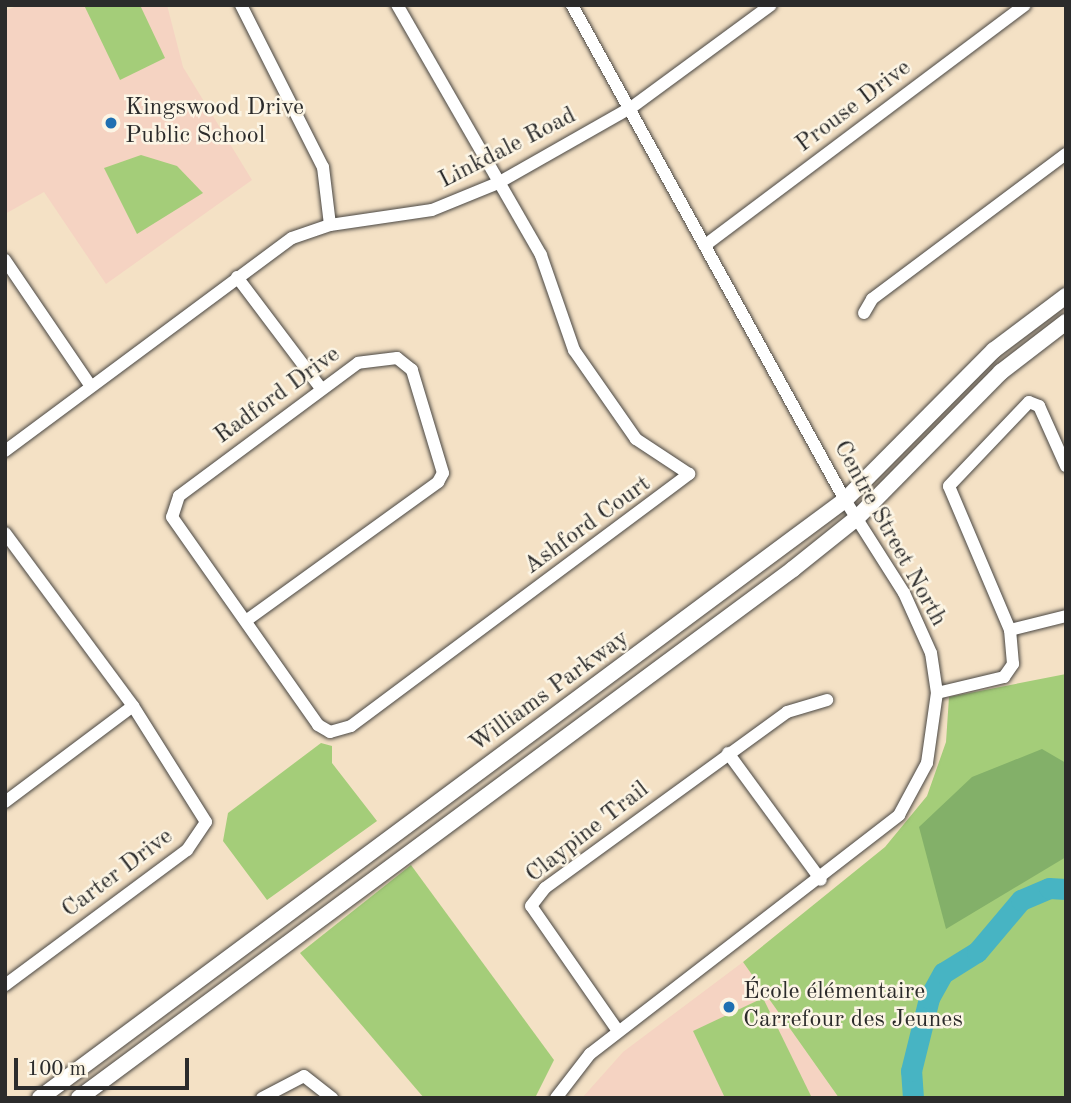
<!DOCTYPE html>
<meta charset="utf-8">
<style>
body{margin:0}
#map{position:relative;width:1071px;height:1103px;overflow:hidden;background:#f4e1c5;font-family:"Old Standard TT",serif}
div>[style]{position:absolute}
.built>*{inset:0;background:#f5d3c2}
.green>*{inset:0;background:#a4cd79}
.forest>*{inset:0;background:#83b069}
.river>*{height:21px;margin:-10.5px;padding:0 10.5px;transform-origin:10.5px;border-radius:10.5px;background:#47b4c3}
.roads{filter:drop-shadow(0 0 2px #494642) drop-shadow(0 0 2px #494642)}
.minor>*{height:12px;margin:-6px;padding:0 6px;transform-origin:6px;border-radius:6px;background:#fff}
.major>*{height:16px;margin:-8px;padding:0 8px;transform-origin:8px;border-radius:8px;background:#fff}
.dots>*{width:19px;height:19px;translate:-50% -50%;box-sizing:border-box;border:4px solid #fcf5e5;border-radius:50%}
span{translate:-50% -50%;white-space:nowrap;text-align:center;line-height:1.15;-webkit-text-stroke:5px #fcf5e5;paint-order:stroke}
.street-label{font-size:24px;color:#2b2b2b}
.poi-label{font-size:24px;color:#2b2b2b}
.left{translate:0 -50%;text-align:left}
.frame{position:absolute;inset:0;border:7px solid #2b2b2b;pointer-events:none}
.scale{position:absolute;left:14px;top:1058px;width:175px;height:32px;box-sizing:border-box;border:4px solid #2b2b2b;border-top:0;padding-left:9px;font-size:21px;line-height:24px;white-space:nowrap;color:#2b2b2b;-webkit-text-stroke:5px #fcf5e5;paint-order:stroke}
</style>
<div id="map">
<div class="built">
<div style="clip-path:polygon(19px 5px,167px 5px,183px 67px,252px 180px,106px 284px,44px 192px,5px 214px,5px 11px)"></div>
<div style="clip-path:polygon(743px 962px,839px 1098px,582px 1098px,623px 1052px)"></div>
</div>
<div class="green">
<div style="clip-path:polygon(84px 5px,140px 5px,165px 58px,120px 80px)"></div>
<div style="clip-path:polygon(141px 155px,177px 166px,203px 193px,137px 234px,104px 168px)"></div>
<div style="clip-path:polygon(1066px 674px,1066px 1098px,839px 1098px,743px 962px,885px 847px,927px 796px,946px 742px,949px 697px)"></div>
<div style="clip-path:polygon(321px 743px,332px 746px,332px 763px,377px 821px,267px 900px,223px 841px,228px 813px)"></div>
<div style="clip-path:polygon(411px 865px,554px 1060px,535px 1098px,424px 1098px,300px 953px)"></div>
<div style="clip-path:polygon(763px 998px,812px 1098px,725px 1098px,693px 1031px)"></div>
</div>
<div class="forest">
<div style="clip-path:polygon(1042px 749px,1066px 763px,1066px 857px,946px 929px,919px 827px,972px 777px)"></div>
</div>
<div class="river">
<div style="left:913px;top:1098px;width:27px;rotate:-94deg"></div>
<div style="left:911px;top:1071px;width:75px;rotate:-76.1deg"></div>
<div style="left:929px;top:998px;width:29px;rotate:-61deg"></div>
<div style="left:943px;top:973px;width:40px;rotate:-32deg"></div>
<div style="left:977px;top:952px;width:68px;rotate:-49.8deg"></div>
<div style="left:1021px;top:900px;width:30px;rotate:-23deg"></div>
<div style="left:1049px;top:888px;width:17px;rotate:3deg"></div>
</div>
<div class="roads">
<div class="minor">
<div style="left:241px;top:5px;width:182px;rotate:63.2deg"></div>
<div style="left:323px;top:167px;width:58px;rotate:83.1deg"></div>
<div style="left:708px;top:243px;width:396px;rotate:-36.9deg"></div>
<div style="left:5px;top:260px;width:151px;rotate:55.8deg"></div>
<div style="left:237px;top:277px;width:138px;rotate:53deg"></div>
<div style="left:864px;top:313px;width:16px;rotate:-60deg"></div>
<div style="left:872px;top:299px;width:242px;rotate:-36.8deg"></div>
<div style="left:5px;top:451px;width:357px;rotate:-36.6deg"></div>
<div style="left:292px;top:238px;width:40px;rotate:-18.9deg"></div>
<div style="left:330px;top:225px;width:103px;rotate:-8.4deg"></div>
<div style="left:432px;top:210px;width:71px;rotate:-22.2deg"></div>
<div style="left:498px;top:183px;width:154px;rotate:-29.6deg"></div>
<div style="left:632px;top:107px;width:172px;rotate:-36.3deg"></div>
<div style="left:5px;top:533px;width:215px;rotate:53.5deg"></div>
<div style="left:133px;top:706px;width:137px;rotate:57.8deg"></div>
<div style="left:206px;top:822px;width:34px;rotate:124deg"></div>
<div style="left:187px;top:850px;width:227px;rotate:143.4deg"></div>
<div style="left:247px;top:620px;width:236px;rotate:-35.8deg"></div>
<div style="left:438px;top:482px;width:10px;rotate:-61deg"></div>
<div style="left:443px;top:473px;width:108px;rotate:-106.8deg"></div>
<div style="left:412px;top:370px;width:19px;rotate:-141deg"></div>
<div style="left:397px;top:358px;width:39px;rotate:173deg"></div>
<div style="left:358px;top:363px;width:223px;rotate:143.4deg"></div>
<div style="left:179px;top:496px;width:22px;rotate:108deg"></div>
<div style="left:172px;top:517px;width:254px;rotate:54.9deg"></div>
<div style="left:318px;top:725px;width:14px;rotate:30deg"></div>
<div style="left:330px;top:732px;width:22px;rotate:-16deg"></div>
<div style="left:351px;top:726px;width:422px;rotate:-36.7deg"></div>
<div style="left:689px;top:474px;width:64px;rotate:-146.6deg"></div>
<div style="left:636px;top:439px;width:108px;rotate:-124.9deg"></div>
<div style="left:574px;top:350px;width:101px;rotate:-109.2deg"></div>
<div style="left:541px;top:255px;width:289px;rotate:-119.9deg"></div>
<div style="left:1010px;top:630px;width:58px;rotate:-14deg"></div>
<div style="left:937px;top:693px;width:69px;rotate:-13.4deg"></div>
<div style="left:1004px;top:677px;width:16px;rotate:-55deg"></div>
<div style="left:1013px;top:664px;width:34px;rotate:-95deg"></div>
<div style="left:1010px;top:630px;width:156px;rotate:-113deg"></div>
<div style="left:949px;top:486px;width:116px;rotate:-46.4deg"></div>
<div style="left:1029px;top:402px;width:11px;rotate:22deg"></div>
<div style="left:1039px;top:406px;width:66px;rotate:65.8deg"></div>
<div style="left:728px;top:753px;width:157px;rotate:53.8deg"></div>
<div style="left:5px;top:802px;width:160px;rotate:-36.9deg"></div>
<div style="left:618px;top:1031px;width:152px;rotate:-124.8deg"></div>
<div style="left:531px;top:906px;width:23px;rotate:-52deg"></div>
<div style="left:545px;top:888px;width:299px;rotate:-36deg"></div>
<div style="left:787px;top:712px;width:42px;rotate:-16.7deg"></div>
<div style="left:262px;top:1098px;width:47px;rotate:-27.6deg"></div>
<div style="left:304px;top:1076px;width:36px;rotate:38deg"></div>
<div style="left:556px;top:1098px;width:56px;rotate:-52.3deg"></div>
<div style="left:590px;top:1054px;width:391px;rotate:-37.7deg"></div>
<div style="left:899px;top:815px;width:59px;rotate:-61.7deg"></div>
<div style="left:927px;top:763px;width:71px;rotate:-81.9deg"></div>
<div style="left:937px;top:693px;width:40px;rotate:-98.5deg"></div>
<div style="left:931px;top:653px;width:66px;rotate:-114.2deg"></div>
<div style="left:904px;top:593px;width:110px;rotate:-122.4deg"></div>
<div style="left:845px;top:500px;width:565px;rotate:-118.88deg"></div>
</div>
<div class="major">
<div style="left:40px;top:1098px;width:1003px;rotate:-36.61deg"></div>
<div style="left:845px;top:500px;width:211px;rotate:-45.2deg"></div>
<div style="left:994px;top:350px;width:90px;rotate:-36.9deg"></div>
<div style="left:79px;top:1098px;width:889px;rotate:-36.53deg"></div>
<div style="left:793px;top:569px;width:82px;rotate:-38.6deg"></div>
<div style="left:857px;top:518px;width:205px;rotate:-45.4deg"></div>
<div style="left:1001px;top:372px;width:82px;rotate:-37.6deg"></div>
</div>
</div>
<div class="dots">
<div style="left:111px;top:123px;background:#1f6fb2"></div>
<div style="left:729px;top:1007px;background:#1f6fb2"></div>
</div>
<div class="street-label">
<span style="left:854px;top:107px;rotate:-37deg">Prouse Drive</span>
<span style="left:508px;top:149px;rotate:-27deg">Linkdale Road</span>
<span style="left:278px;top:396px;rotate:-36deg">Radford Drive</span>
<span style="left:588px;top:526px;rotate:-36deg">Ashford Court</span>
<span style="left:889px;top:534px;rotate:61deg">Centre Street North</span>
<span style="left:550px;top:692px;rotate:-36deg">Williams Parkway</span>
<span style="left:588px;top:833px;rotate:-38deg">Claypine Trail</span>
<span style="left:118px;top:874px;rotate:-37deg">Carter Drive</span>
</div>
<div class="poi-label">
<span class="left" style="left:125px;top:123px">Kingswood Drive<br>Public School</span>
<span class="left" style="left:743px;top:1007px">École élémentaire<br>Carrefour des Jeunes</span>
</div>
<div class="frame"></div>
<div class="scale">100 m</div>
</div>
